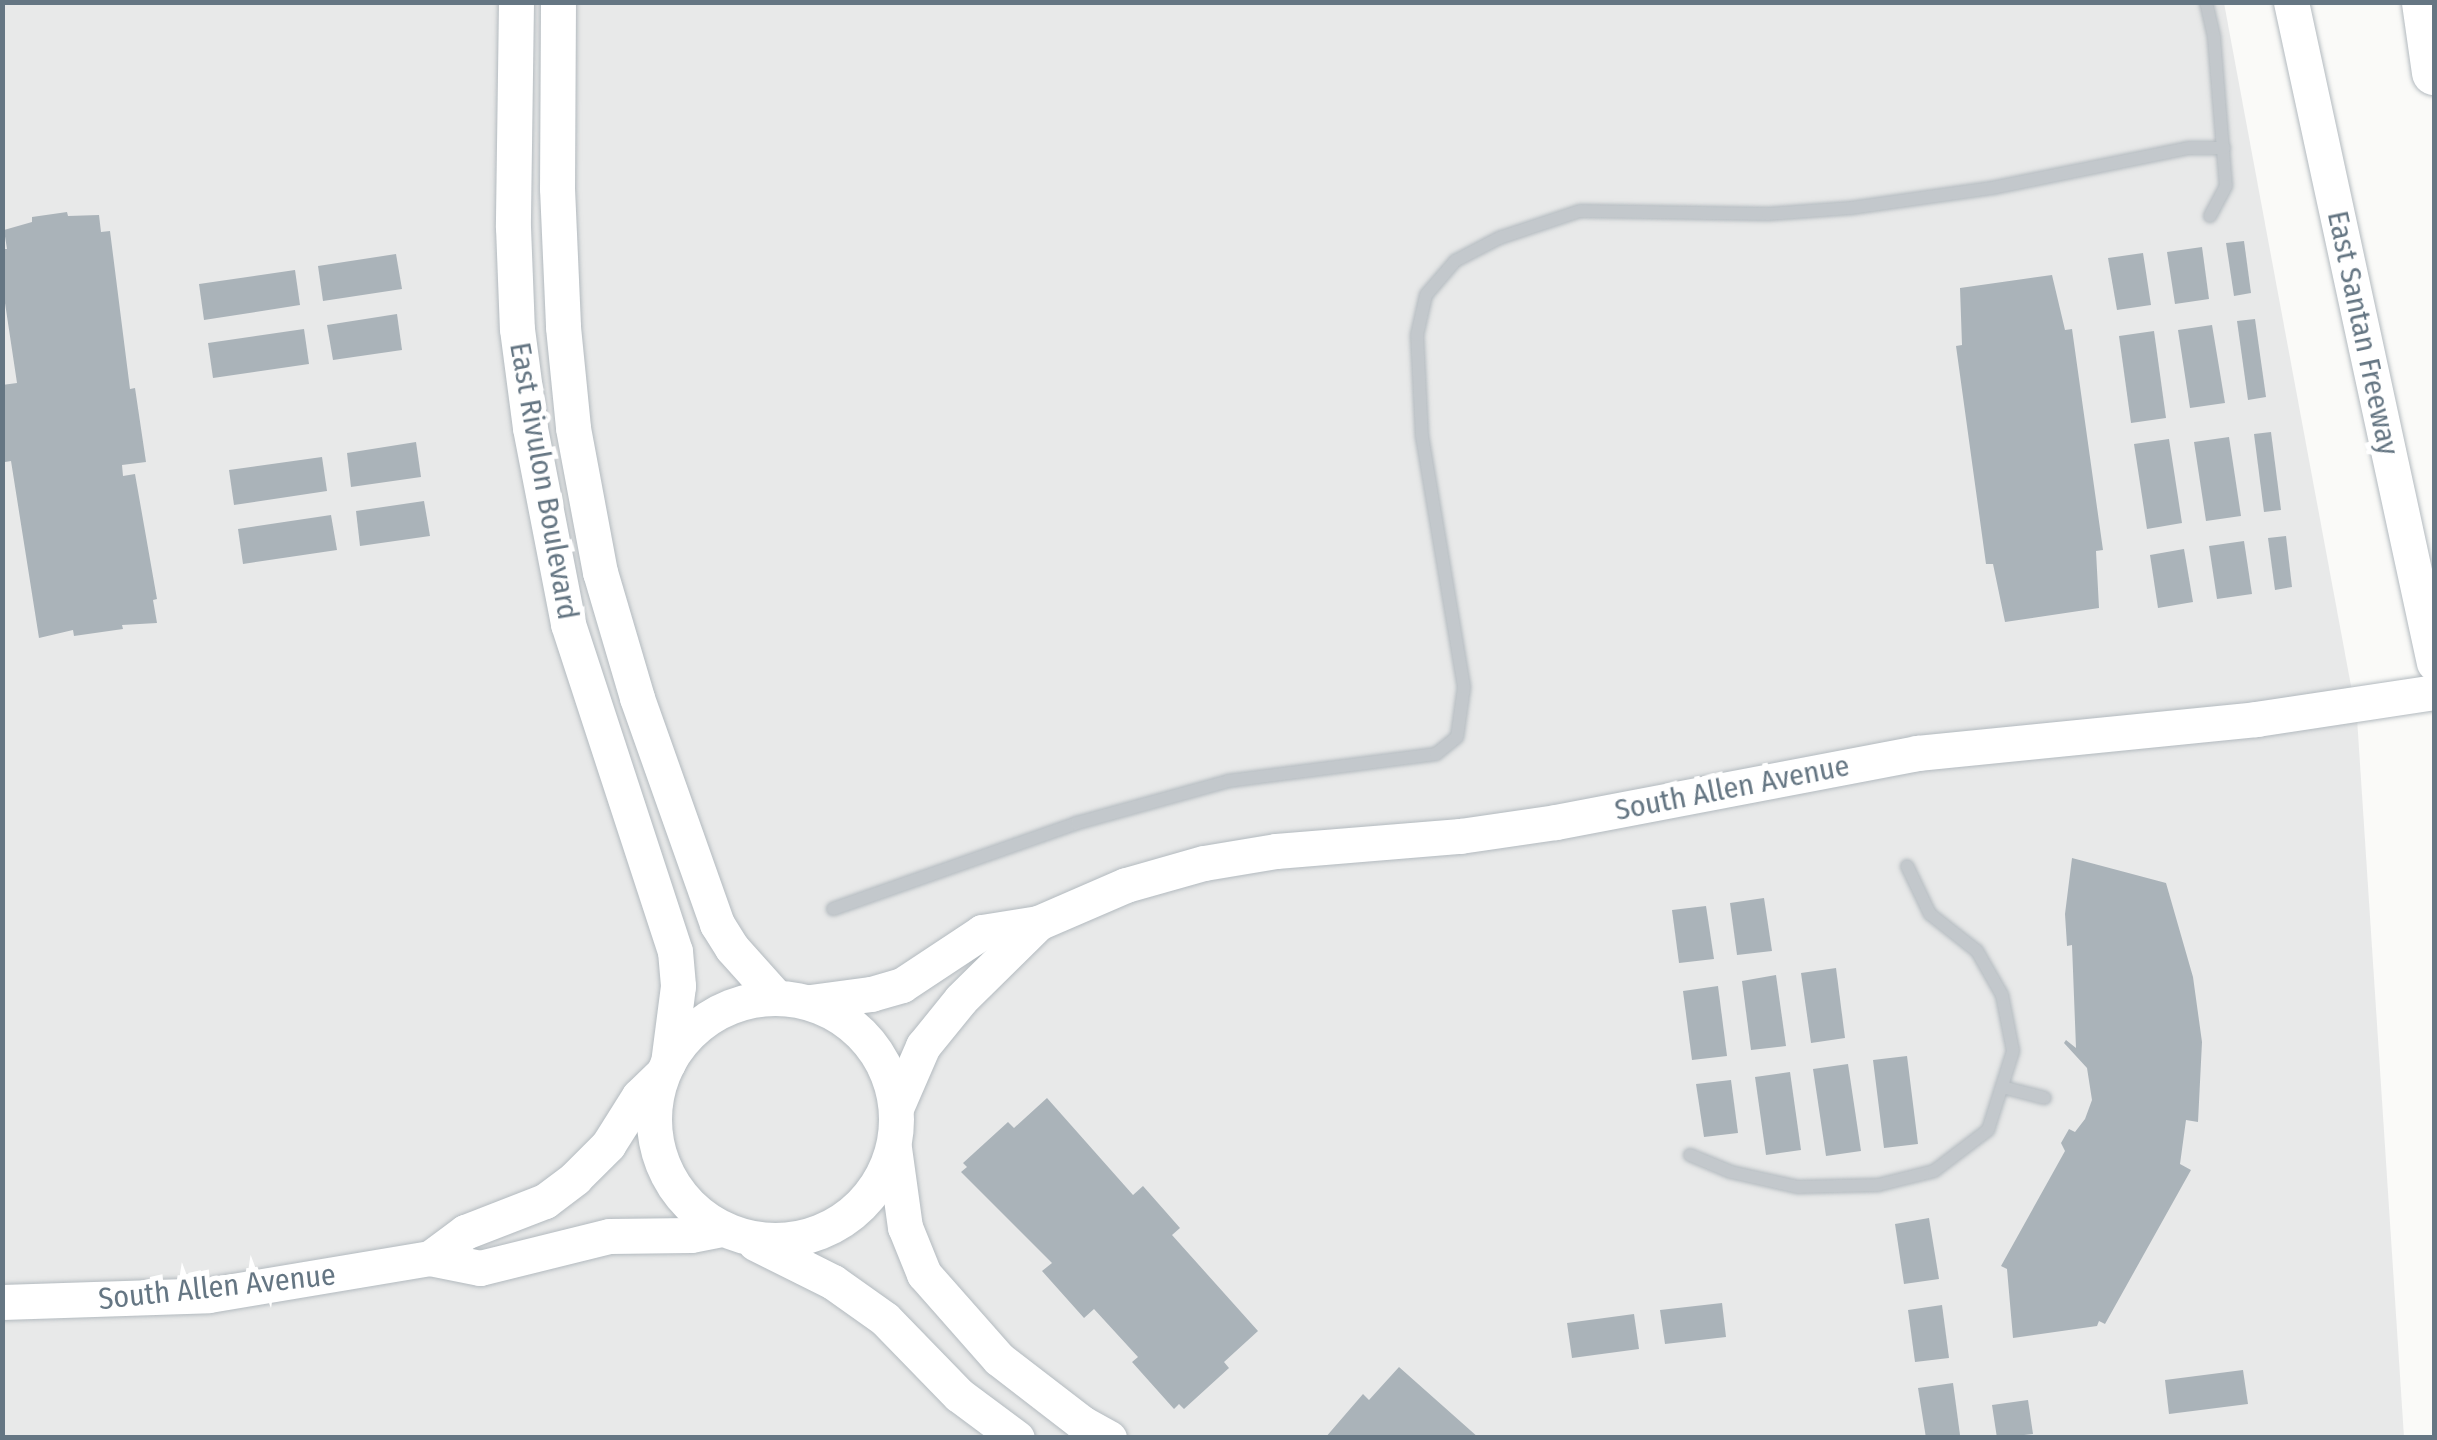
<!DOCTYPE html>
<style>
body{margin:0}
#map{position:relative;width:2437px;height:1440px;overflow:hidden;background:#fafaf8;font-family:"Fira Sans Condensed",sans-serif}
div>[style]{position:absolute}
.built>*{inset:0;background:#e8e9e9}
.building>*{inset:0;background:#aab3b9}
.roads{filter:drop-shadow(0 0 2px #b3babf) drop-shadow(0 0 2px #b3babf)}
.lane>*{height:12px;margin:-6px;padding:0 6px;transform-origin:6px;border-radius:6px;background:#c3c8cc}
.secondary>*{height:35px;margin:-17.5px;padding:0 17.5px;transform-origin:17.5px;border-radius:17.5px;background:#fff}
.secondary>.ring{margin:-17.5px;padding:0;box-sizing:content-box;background:none;border:35px solid #fff;border-radius:50%}
.highway>*{height:45px;margin:-22.5px;padding:0 22.5px;transform-origin:22.5px;border-radius:22.5px;background:#fff}
span{translate:-50% -50%;white-space:nowrap;text-align:center;line-height:1.15;-webkit-text-stroke:10px #fff;paint-order:stroke}
.street-label{font-size:30px;color:#657683}
.frame{position:absolute;inset:0;border:5px solid #657683;pointer-events:none}
</style>
<div id="map">
<div class="built">
<div style="clip-path:polygon(3px 3px,2224px 3px,2357px 718px,2404px 1437px,3px 1438px)"></div>
</div>
<div class="building">
<div style="clip-path:polygon(67px 212px,68px 216px,99px 215px,101px 232px,110px 231px,130px 389px,135px 388px,146px 462px,122px 465px,123px 476px,135px 474px,157px 599px,153px 600px,157px 623px,122px 625px,123px 629px,74px 636px,73px 630px,39px 638px,11px 461px,5px 462px,2px 446px,2px 385px,17px 383px,2px 283px,2px 249px,7px 249px,4px 230px,32px 222px,32px 217px)"></div>
<div style="clip-path:polygon(2244px 241px,2251px 293px,2234px 296px,2226px 243px)"></div>
<div style="clip-path:polygon(2202px 247px,2209px 299px,2175px 304px,2167px 252px)"></div>
<div style="clip-path:polygon(2143px 253px,2151px 305px,2117px 310px,2108px 258px)"></div>
<div style="clip-path:polygon(396px 254px,402px 289px,323px 301px,318px 266px)"></div>
<div style="clip-path:polygon(295px 270px,300px 305px,204px 320px,199px 284px)"></div>
<div style="clip-path:polygon(2052px 275px,2065px 330px,2072px 329px,2103px 550px,2096px 551px,2099px 608px,2005px 622px,1993px 564px,1986px 564px,1956px 346px,1962px 345px,1960px 288px)"></div>
<div style="clip-path:polygon(397px 314px,402px 350px,333px 360px,327px 325px)"></div>
<div style="clip-path:polygon(2255px 319px,2266px 397px,2248px 400px,2237px 321px)"></div>
<div style="clip-path:polygon(2212px 325px,2225px 403px,2190px 408px,2178px 330px)"></div>
<div style="clip-path:polygon(304px 329px,309px 364px,213px 378px,208px 343px)"></div>
<div style="clip-path:polygon(2154px 331px,2166px 418px,2131px 423px,2119px 336px)"></div>
<div style="clip-path:polygon(2271px 432px,2281px 510px,2264px 512px,2254px 434px)"></div>
<div style="clip-path:polygon(2229px 437px,2241px 516px,2206px 521px,2194px 442px)"></div>
<div style="clip-path:polygon(2169px 439px,2182px 523px,2147px 529px,2134px 444px)"></div>
<div style="clip-path:polygon(416px 442px,421px 477px,351px 487px,347px 453px)"></div>
<div style="clip-path:polygon(322px 457px,327px 491px,234px 505px,229px 470px)"></div>
<div style="clip-path:polygon(424px 501px,430px 536px,360px 546px,356px 511px)"></div>
<div style="clip-path:polygon(331px 515px,337px 550px,243px 564px,238px 529px)"></div>
<div style="clip-path:polygon(2286px 536px,2292px 587px,2275px 590px,2268px 538px)"></div>
<div style="clip-path:polygon(2244px 541px,2252px 594px,2217px 599px,2209px 546px)"></div>
<div style="clip-path:polygon(2184px 549px,2193px 602px,2158px 608px,2150px 555px)"></div>
<div style="clip-path:polygon(2072px 858px,2166px 883px,2193px 977px,2202px 1042px,2198px 1122px,2186px 1120px,2180px 1164px,2191px 1170px,2105px 1324px,2099px 1321px,2097px 1326px,2013px 1338px,2007px 1269px,2001px 1266px,2065px 1151px,2061px 1143px,2069px 1129px,2075px 1132px,2085px 1119px,2092px 1100px,2087px 1068px,2064px 1043px,2066px 1040px,2076px 1048px,2072px 945px,2067px 946px,2065px 914px)"></div>
<div style="clip-path:polygon(1764px 898px,1772px 951px,1737px 955px,1730px 903px)"></div>
<div style="clip-path:polygon(1706px 906px,1714px 959px,1679px 963px,1672px 910px)"></div>
<div style="clip-path:polygon(1836px 968px,1845px 1038px,1811px 1043px,1801px 973px)"></div>
<div style="clip-path:polygon(1776px 975px,1786px 1046px,1751px 1050px,1742px 981px)"></div>
<div style="clip-path:polygon(1718px 986px,1727px 1056px,1692px 1060px,1683px 991px)"></div>
<div style="clip-path:polygon(1907px 1056px,1918px 1144px,1884px 1148px,1873px 1060px)"></div>
<div style="clip-path:polygon(1848px 1064px,1861px 1151px,1826px 1156px,1813px 1069px)"></div>
<div style="clip-path:polygon(1790px 1072px,1801px 1150px,1766px 1155px,1755px 1077px)"></div>
<div style="clip-path:polygon(1731px 1080px,1738px 1133px,1704px 1137px,1696px 1084px)"></div>
<div style="clip-path:polygon(1047px 1098px,1133px 1195px,1143px 1186px,1180px 1228px,1172px 1235px,1258px 1331px,1224px 1362px,1229px 1368px,1184px 1409px,1179px 1404px,1174px 1409px,1132px 1362px,1138px 1357px,1094px 1309px,1084px 1318px,1042px 1271px,1052px 1263px,961px 1172px,967px 1167px,963px 1163px,1008px 1122px,1014px 1128px)"></div>
<div style="clip-path:polygon(1929px 1218px,1939px 1279px,1904px 1284px,1895px 1224px)"></div>
<div style="clip-path:polygon(1722px 1303px,1726px 1337px,1665px 1344px,1660px 1310px)"></div>
<div style="clip-path:polygon(1942px 1305px,1949px 1358px,1915px 1362px,1908px 1310px)"></div>
<div style="clip-path:polygon(1634px 1314px,1639px 1349px,1572px 1358px,1567px 1323px)"></div>
<div style="clip-path:polygon(1399px 1367px,1479px 1438px,1325px 1438px,1363px 1394px,1369px 1400px)"></div>
<div style="clip-path:polygon(2243px 1370px,2248px 1404px,2169px 1414px,2165px 1380px)"></div>
<div style="clip-path:polygon(1953px 1383px,1960px 1435px,1926px 1438px,1918px 1388px)"></div>
<div style="clip-path:polygon(2028px 1400px,2033px 1434px,1997px 1438px,1992px 1405px)"></div>
</div>
<div class="roads">
<div class="lane">
<div style="left:2206px;top:2px;width:37px;rotate:77deg"></div>
<div style="left:2214px;top:38px;width:148px;rotate:85.4deg"></div>
<div style="left:2226px;top:186px;width:34px;rotate:118deg"></div>
<div style="left:833px;top:909px;width:259px;rotate:-19.4deg"></div>
<div style="left:1077px;top:823px;width:157px;rotate:-15.5deg"></div>
<div style="left:1228px;top:781px;width:210px;rotate:-7.4deg"></div>
<div style="left:1436px;top:754px;width:27px;rotate:-39deg"></div>
<div style="left:1457px;top:737px;width:50px;rotate:-82deg"></div>
<div style="left:1464px;top:687px;width:254px;rotate:-99.5deg"></div>
<div style="left:1422px;top:437px;width:102px;rotate:-92.8deg"></div>
<div style="left:1417px;top:335px;width:41px;rotate:-77.3deg"></div>
<div style="left:1426px;top:295px;width:45px;rotate:-49.5deg"></div>
<div style="left:1455px;top:261px;width:50px;rotate:-27.6deg"></div>
<div style="left:1499px;top:238px;width:85px;rotate:-18.4deg"></div>
<div style="left:1580px;top:211px;width:188px;rotate:0.9deg"></div>
<div style="left:1768px;top:214px;width:83px;rotate:-4.1deg"></div>
<div style="left:1851px;top:208px;width:142px;rotate:-8.1deg"></div>
<div style="left:1992px;top:188px;width:200px;rotate:-11.5deg"></div>
<div style="left:2188px;top:148px;width:36px"></div>
<div style="left:2002px;top:1087px;width:44px;rotate:14.3deg"></div>
<div style="left:1690px;top:1155px;width:44px;rotate:22.5deg"></div>
<div style="left:1731px;top:1172px;width:69px;rotate:12.6deg"></div>
<div style="left:1798px;top:1187px;width:80px;rotate:-1.4deg"></div>
<div style="left:1878px;top:1185px;width:58px;rotate:-14deg"></div>
<div style="left:1934px;top:1171px;width:68px;rotate:-37.2deg"></div>
<div style="left:1988px;top:1130px;width:83px;rotate:-72.4deg"></div>
<div style="left:2013px;top:1051px;width:57px;rotate:-101.1deg"></div>
<div style="left:2002px;top:995px;width:51px;rotate:-119.6deg"></div>
<div style="left:1977px;top:951px;width:60px;rotate:-141.8deg"></div>
<div style="left:1930px;top:914px;width:53px;rotate:-115.6deg"></div>
</div>
<div class="secondary">
<div style="left:516px;top:2px;width:225px;rotate:90.8deg"></div>
<div style="left:513px;top:227px;width:102px;rotate:87.8deg"></div>
<div style="left:517px;top:329px;width:100px;rotate:82.5deg"></div>
<div style="left:530px;top:428px;width:200px;rotate:79deg"></div>
<div style="left:568px;top:624px;width:344px;rotate:71.9deg"></div>
<div style="left:675px;top:951px;width:35px;rotate:85deg"></div>
<div style="left:678px;top:986px;width:78px;rotate:97.4deg"></div>
<div style="left:558px;top:2px;width:186px;rotate:90.3deg"></div>
<div style="left:557px;top:188px;width:139px;rotate:87.5deg"></div>
<div style="left:563px;top:327px;width:101px;rotate:84.3deg"></div>
<div style="left:573px;top:428px;width:147px;rotate:79.4deg"></div>
<div style="left:600px;top:572px;width:131px;rotate:73.6deg"></div>
<div style="left:637px;top:698px;width:240px;rotate:70.5deg"></div>
<div style="left:717px;top:924px;width:28px;rotate:58deg"></div>
<div style="left:732px;top:948px;width:66px;rotate:48.1deg"></div>
<div style="left:2291px;top:2px;width:676px;rotate:77.79deg"></div>
<div class="ring" style="left:654px;top:998px;width:207px;height:207px"></div>
<div style="left:810px;top:1002px;width:62px;rotate:-7.5deg"></div>
<div style="left:871px;top:994px;width:32px;rotate:-16deg"></div>
<div style="left:902px;top:985px;width:96px;rotate:-33.5deg"></div>
<div style="left:982px;top:932px;width:57px;rotate:-9.1deg"></div>
<div style="left:1038px;top:923px;width:96px;rotate:-23.4deg"></div>
<div style="left:1126px;top:885px;width:81px;rotate:-15.8deg"></div>
<div style="left:1204px;top:863px;width:73px;rotate:-9.5deg"></div>
<div style="left:1276px;top:851px;width:185px;rotate:-4.7deg"></div>
<div style="left:1460px;top:836px;width:97px;rotate:-8.3deg"></div>
<div style="left:1556px;top:822px;width:368px;rotate:-10.8deg"></div>
<div style="left:1917px;top:753px;width:341px;rotate:-5.7deg"></div>
<div style="left:2256px;top:719px;width:180px;rotate:-8.6deg"></div>
<div style="left:896px;top:1108px;width:68px;rotate:-66.5deg"></div>
<div style="left:923px;top:1046px;width:60px;rotate:-51deg"></div>
<div style="left:961px;top:999px;width:108px;rotate:-44.6deg"></div>
<div style="left:894px;top:1148px;width:80px;rotate:82.1deg"></div>
<div style="left:905px;top:1227px;width:51px;rotate:68deg"></div>
<div style="left:924px;top:1274px;width:113px;rotate:48.6deg"></div>
<div style="left:999px;top:1359px;width:105px;rotate:37.6deg"></div>
<div style="left:1082px;top:1423px;width:31px;rotate:29deg"></div>
<div style="left:755px;top:1243px;width:87px;rotate:26.6deg"></div>
<div style="left:833px;top:1282px;width:64px;rotate:35.4deg"></div>
<div style="left:885px;top:1319px;width:106px;rotate:45.8deg"></div>
<div style="left:959px;top:1395px;width:72px;rotate:36.6deg"></div>
<div style="left:430px;top:1258px;width:44px;rotate:-36.6deg"></div>
<div style="left:465px;top:1232px;width:86px;rotate:-21.2deg"></div>
<div style="left:545px;top:1201px;width:38px;rotate:-37deg"></div>
<div style="left:575px;top:1178px;width:47px;rotate:-45deg"></div>
<div style="left:608px;top:1145px;width:58px;rotate:-57.7deg"></div>
<div style="left:639px;top:1096px;width:32px;rotate:-44deg"></div>
<div style="left:2px;top:1302px;width:207px;rotate:-1.9deg"></div>
<div style="left:209px;top:1295px;width:224px;rotate:-9.5deg"></div>
<div style="left:430px;top:1258px;width:51px;rotate:11.3deg"></div>
<div style="left:480px;top:1268px;width:133px;rotate:-13.9deg"></div>
<div style="left:609px;top:1236px;width:82px;rotate:-0.7deg"></div>
<div style="left:691px;top:1235px;width:31px;rotate:-11deg"></div>
</div>
<div class="highway">
<div style="left:2424px;top:2px;width:71px;rotate:81.9deg"></div>
</div>
</div>
<div class="street-label">
<span style="left:2363px;top:333px;rotate:78deg">East Santan Freeway</span>
<span style="left:544px;top:481px;rotate:80deg">East Rivulon Boulevard</span>
<span style="left:1732px;top:788px;rotate:-11deg">South Allen Avenue</span>
<span style="left:217px;top:1287px;rotate:-6deg">South Allen Avenue</span>
</div>
<div class="frame"></div>
</div>
